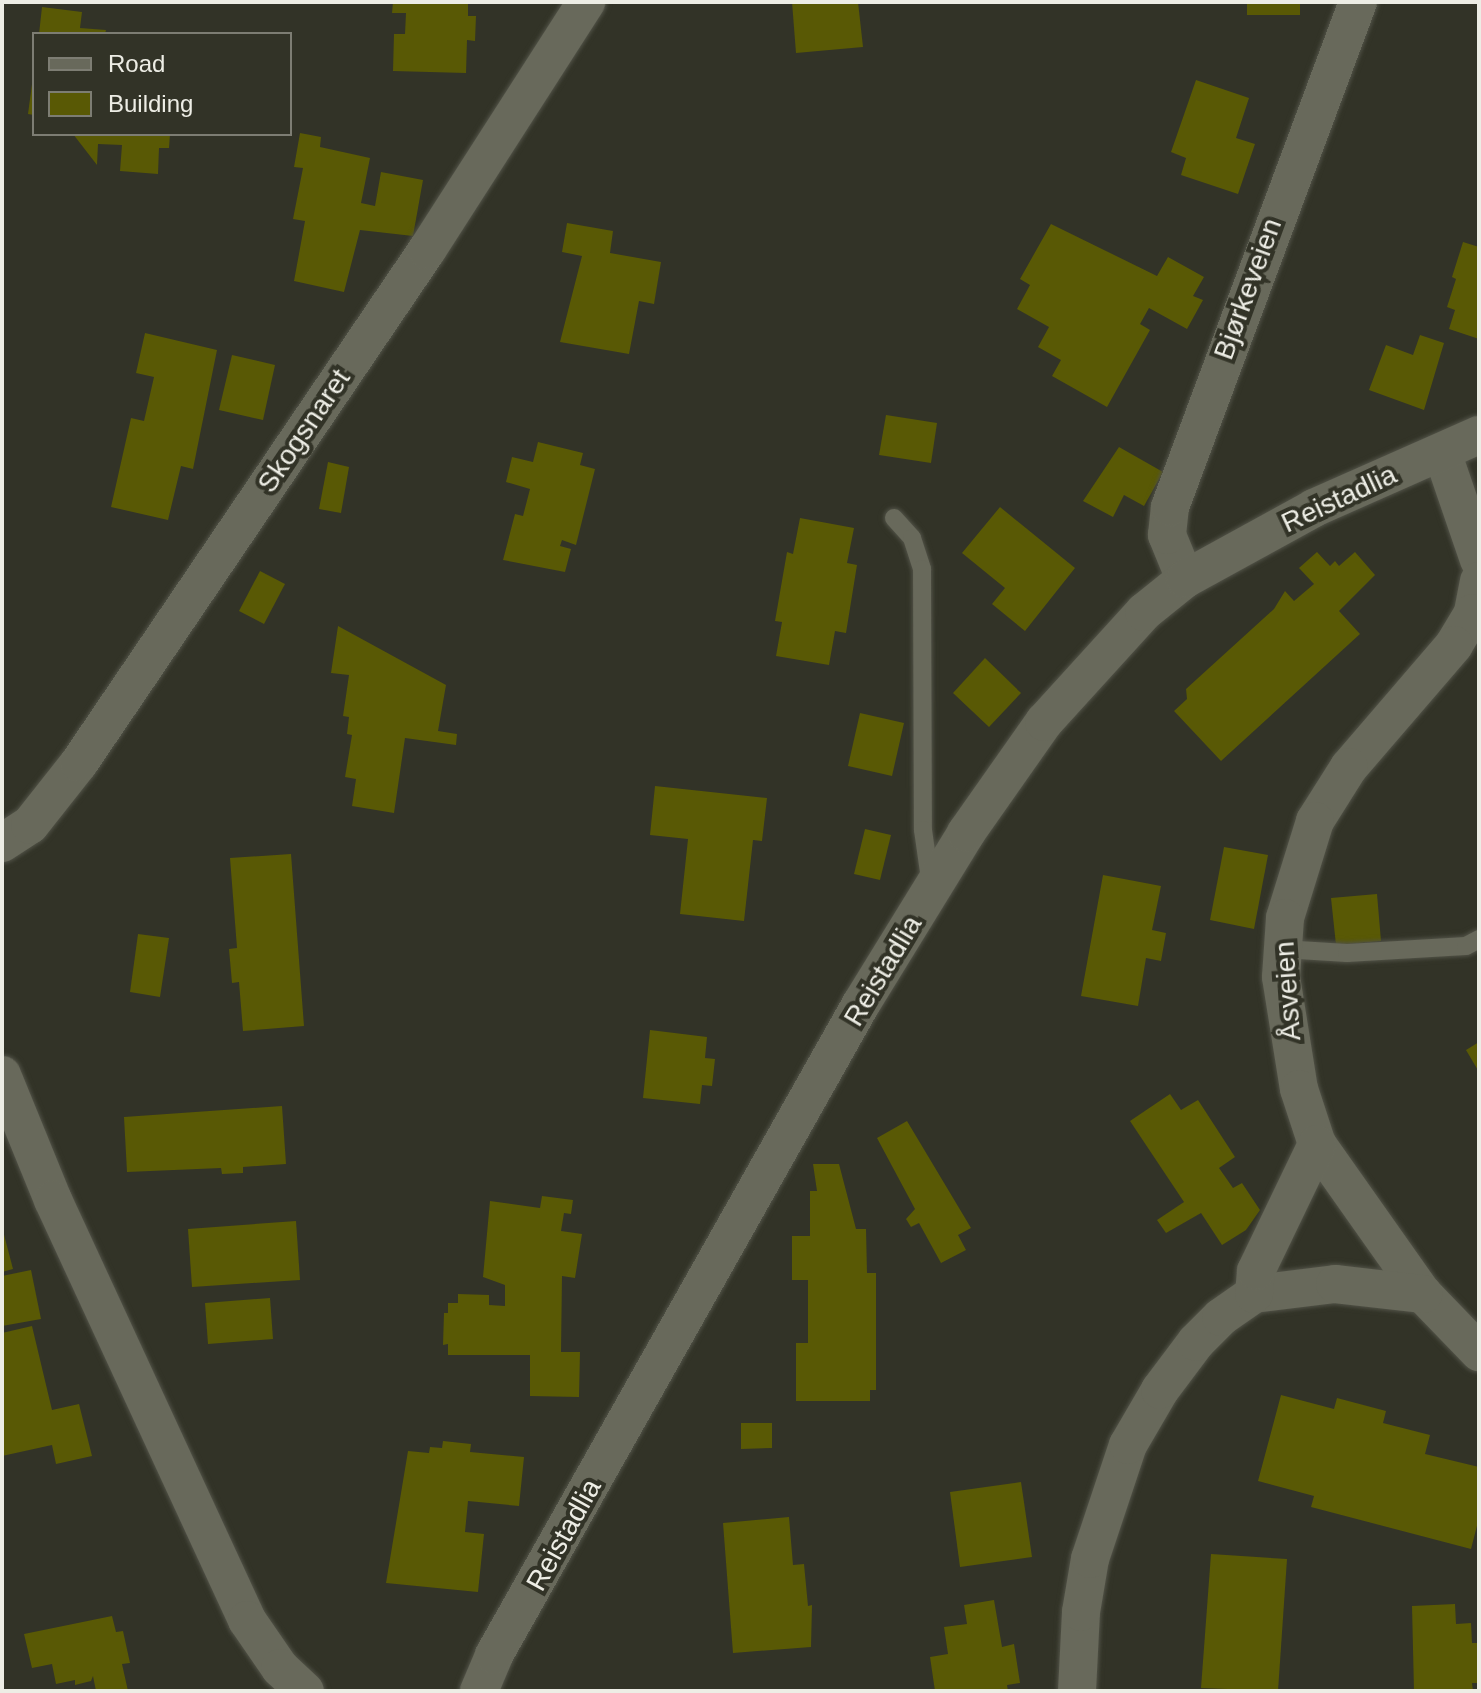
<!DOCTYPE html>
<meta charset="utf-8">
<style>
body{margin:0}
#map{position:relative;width:1481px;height:1693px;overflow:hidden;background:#323327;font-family:Arial,sans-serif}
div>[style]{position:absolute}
.building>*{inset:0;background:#595905}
.roads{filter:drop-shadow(0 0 2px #515247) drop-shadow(0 0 2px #515247)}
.service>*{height:18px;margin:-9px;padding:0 9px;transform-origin:9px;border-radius:9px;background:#68695b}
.minor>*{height:38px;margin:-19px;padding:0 19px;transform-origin:19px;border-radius:19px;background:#68695b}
span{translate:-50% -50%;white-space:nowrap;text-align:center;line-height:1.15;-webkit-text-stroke:8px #323327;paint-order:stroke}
.street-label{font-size:28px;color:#edede5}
.frame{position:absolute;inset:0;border:4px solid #edede5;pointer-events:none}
.legend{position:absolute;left:32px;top:32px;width:260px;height:104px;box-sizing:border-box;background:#323327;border:2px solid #7d7d73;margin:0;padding:10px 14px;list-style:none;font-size:24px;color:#edede5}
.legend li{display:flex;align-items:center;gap:16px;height:40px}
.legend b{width:40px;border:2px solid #7d7d73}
</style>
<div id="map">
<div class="building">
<div style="clip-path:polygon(393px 2px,468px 2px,468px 16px,476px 16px,475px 41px,467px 40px,466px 73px,393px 71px,394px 34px,405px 34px,406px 13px,392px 13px)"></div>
<div style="clip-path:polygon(792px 2px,858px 2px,863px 47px,796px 53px)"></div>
<div style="clip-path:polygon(1247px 2px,1300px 2px,1300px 15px,1247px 15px)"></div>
<div style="clip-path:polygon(42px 7px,82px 12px,80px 28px,106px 30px,105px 34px,39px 34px)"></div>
<div style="clip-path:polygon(1196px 80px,1249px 98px,1236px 138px,1255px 144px,1238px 194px,1181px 175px,1186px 158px,1171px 152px)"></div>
<div style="clip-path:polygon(32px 84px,34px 84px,34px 115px,28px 114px)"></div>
<div style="clip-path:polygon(300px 133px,321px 137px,320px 147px,370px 158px,361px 203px,375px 206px,381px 172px,423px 180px,413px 236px,360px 230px,344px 292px,294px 281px,305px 221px,293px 219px,303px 168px,294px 167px)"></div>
<div style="clip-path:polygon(73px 134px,170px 134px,169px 148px,159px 148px,158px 174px,120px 171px,122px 145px,98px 144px,97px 165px)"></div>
<div style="clip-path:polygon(567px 223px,613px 231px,610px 253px,661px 262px,654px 304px,639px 301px,629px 354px,560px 342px,582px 256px,562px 252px)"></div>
<div style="clip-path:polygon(1051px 224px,1157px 276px,1168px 257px,1204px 277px,1193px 296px,1203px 300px,1187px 329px,1149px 308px,1140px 324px,1150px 330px,1107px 407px,1052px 376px,1061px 360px,1038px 347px,1049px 327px,1017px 309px,1030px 285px,1020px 279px)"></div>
<div style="clip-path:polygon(1463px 242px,1479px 247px,1479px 339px,1449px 329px,1455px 310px,1447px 307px,1456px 279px,1452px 277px)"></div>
<div style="clip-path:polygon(145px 333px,217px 350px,193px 469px,181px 466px,168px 520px,111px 507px,131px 418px,144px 421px,154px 377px,136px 373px)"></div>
<div style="clip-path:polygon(1420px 335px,1444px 343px,1424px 410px,1369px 390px,1386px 345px,1413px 355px)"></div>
<div style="clip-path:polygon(232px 355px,275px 365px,263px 420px,219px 410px)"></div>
<div style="clip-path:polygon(886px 415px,937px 423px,931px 463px,879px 455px)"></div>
<div style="clip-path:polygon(538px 442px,583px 453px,580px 465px,595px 469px,576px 545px,562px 540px,560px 546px,571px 549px,565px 572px,503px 560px,515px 514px,523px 516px,530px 489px,506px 482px,512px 457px,533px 462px)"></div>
<div style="clip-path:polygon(1119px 447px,1163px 472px,1144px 506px,1124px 495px,1113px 517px,1083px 501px)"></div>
<div style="clip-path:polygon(328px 462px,349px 467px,341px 513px,319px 509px)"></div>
<div style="clip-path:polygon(1000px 507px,1075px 568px,1025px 631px,992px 604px,1005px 588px,962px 553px)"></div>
<div style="clip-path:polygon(800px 518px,854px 528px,847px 563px,857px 565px,846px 633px,835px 631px,829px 665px,776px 656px,782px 622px,775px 621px,787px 552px,793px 554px)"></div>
<div style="clip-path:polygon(1317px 552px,1330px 566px,1335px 561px,1339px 566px,1355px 552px,1375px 575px,1339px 611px,1360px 634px,1221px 761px,1174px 711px,1187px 699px,1186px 689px,1274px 609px,1285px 591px,1294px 601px,1314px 584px,1299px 568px)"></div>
<div style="clip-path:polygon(260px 571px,285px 584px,264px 624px,239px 611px)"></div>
<div style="clip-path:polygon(338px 626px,446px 685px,438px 731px,457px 734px,456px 745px,405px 738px,394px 813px,352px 806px,356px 779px,345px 777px,352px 735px,347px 734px,349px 717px,343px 716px,349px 675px,331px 673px)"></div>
<div style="clip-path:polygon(985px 658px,1021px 693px,989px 727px,953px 693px)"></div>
<div style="clip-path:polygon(860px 713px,904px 723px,892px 776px,848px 766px)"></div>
<div style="clip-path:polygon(655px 786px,767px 798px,762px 841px,753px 840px,744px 921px,680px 914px,688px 839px,650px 835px)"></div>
<div style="clip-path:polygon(865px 829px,891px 835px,880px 880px,854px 874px)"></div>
<div style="clip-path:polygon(1224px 847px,1268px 855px,1254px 929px,1210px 920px)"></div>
<div style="clip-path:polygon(291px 854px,304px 1026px,243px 1031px,239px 982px,232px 983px,229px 949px,237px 948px,230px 858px)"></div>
<div style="clip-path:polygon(1103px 875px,1161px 886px,1152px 930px,1166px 933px,1161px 961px,1146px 958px,1138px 1006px,1081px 996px)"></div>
<div style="clip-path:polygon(1377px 894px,1381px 941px,1336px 945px,1331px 898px)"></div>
<div style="clip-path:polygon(138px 934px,169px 938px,160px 997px,130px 992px)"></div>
<div style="clip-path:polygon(650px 1030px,707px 1037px,705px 1058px,715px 1059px,712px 1086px,702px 1085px,700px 1104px,643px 1098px)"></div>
<div style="clip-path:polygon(1479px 1042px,1479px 1072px,1466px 1050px)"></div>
<div style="clip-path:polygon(1170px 1094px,1181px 1110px,1198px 1100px,1235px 1157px,1219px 1168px,1233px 1188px,1242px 1183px,1260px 1210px,1246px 1230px,1222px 1245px,1201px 1213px,1166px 1233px,1157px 1220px,1184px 1202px,1130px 1121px)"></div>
<div style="clip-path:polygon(282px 1106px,286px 1164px,243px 1167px,243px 1173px,222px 1174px,221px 1168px,127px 1172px,124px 1117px)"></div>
<div style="clip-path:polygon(907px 1121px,971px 1228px,958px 1235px,966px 1250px,941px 1263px,919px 1223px,911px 1227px,906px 1219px,915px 1209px,877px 1138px)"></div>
<div style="clip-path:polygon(813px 1164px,839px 1164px,856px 1229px,866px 1229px,867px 1273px,876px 1273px,876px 1390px,870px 1390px,870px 1401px,796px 1401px,796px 1343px,808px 1343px,808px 1280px,792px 1280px,792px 1236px,810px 1236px,810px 1191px,817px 1191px)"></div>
<div style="clip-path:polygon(542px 1196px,573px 1200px,571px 1214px,564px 1213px,561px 1231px,582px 1234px,575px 1278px,562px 1276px,561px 1352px,580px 1352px,579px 1397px,530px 1396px,530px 1355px,448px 1355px,448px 1344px,443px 1345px,444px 1313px,448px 1313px,448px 1303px,458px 1303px,458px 1294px,489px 1295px,489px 1305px,505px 1306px,505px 1285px,483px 1277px,490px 1201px,540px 1208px)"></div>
<div style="clip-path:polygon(296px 1221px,300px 1280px,192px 1287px,188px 1229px)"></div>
<div style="clip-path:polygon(2px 1227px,13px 1269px,2px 1272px)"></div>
<div style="clip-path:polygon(31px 1270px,41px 1319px,2px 1326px,2px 1276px)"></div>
<div style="clip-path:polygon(270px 1298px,273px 1339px,208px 1344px,205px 1303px)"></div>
<div style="clip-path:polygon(32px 1326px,52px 1410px,79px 1404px,92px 1456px,56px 1464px,52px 1445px,2px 1456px,2px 1333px)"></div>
<div style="clip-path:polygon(1281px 1395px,1334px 1409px,1337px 1398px,1386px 1411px,1383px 1423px,1430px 1435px,1425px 1454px,1479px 1467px,1479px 1518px,1471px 1549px,1311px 1507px,1314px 1496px,1258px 1481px)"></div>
<div style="clip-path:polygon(741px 1423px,772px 1423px,772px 1448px,741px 1449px)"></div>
<div style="clip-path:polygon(443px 1441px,471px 1444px,470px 1452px,524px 1457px,519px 1506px,468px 1501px,465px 1532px,484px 1534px,478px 1592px,386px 1583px,408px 1451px,429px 1453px,430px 1447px,442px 1448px)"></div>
<div style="clip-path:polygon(1021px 1482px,1032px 1557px,960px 1567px,950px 1492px)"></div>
<div style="clip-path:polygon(789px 1517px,793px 1565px,804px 1564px,808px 1606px,812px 1605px,811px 1647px,733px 1653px,723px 1523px)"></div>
<div style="clip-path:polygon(1211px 1554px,1287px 1559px,1278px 1691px,1201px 1688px)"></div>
<div style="clip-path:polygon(994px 1600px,1002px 1647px,1014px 1644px,1020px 1683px,1007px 1685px,1008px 1691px,935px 1691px,930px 1657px,948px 1654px,944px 1627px,967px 1624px,964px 1605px)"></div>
<div style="clip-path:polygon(1455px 1604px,1456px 1624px,1471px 1623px,1472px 1643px,1479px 1643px,1479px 1683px,1472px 1683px,1473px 1691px,1414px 1691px,1412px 1606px)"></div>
<div style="clip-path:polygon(112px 1616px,116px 1632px,123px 1631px,130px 1663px,122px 1664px,128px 1691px,96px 1691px,93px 1676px,91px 1681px,75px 1685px,75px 1680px,56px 1684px,52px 1664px,32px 1668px,24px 1634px)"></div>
</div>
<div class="roads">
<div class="service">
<div style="left:894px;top:518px;width:27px;rotate:48deg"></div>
<div style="left:912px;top:538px;width:33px;rotate:72deg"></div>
<div style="left:922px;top:569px;width:261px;rotate:89.8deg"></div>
<div style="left:923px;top:830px;width:57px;rotate:81.9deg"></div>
<div style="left:1282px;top:949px;width:65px;rotate:3.5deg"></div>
<div style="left:1347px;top:953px;width:119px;rotate:-3.4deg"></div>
<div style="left:1466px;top:946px;width:15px;rotate:-28deg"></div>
</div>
<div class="minor">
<div style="left:1442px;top:452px;width:114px;rotate:71.1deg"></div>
<div style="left:1185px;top:579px;width:48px;rotate:-112.2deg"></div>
<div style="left:1167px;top:535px;width:28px;rotate:-84deg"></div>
<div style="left:1170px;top:507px;width:539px;rotate:-69.58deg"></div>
<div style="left:1479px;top:581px;width:33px;rotate:101deg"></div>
<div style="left:1473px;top:613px;width:37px;rotate:121deg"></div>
<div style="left:1454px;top:645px;width:161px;rotate:130.7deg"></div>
<div style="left:1349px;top:767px;width:64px;rotate:122.2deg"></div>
<div style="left:1315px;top:821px;width:102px;rotate:107.2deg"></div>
<div style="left:1285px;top:918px;width:59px;rotate:93.9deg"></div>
<div style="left:1281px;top:977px;width:113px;rotate:80.9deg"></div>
<div style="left:1299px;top:1089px;width:58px;rotate:71.9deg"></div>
<div style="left:1317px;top:1144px;width:184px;rotate:54.8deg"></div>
<div style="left:1423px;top:1294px;width:81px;rotate:46deg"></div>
<div style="left:2px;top:843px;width:33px;rotate:-33deg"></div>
<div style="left:30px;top:825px;width:79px;rotate:-51.7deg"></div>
<div style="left:79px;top:763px;width:620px;rotate:-55.85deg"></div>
<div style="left:427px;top:250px;width:295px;rotate:-57.3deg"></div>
<div style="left:2px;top:1075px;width:135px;rotate:67.8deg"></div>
<div style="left:53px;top:1200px;width:463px;rotate:65.2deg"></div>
<div style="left:247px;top:1620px;width:58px;rotate:55.5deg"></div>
<div style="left:280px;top:1668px;width:34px;rotate:43deg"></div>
<div style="left:1254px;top:1294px;width:82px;rotate:-7deg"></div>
<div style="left:1335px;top:1284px;width:89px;rotate:6.5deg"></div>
<div style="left:479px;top:1691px;width:39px;rotate:-67deg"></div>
<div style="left:494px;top:1655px;width:747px;rotate:-60.59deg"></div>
<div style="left:861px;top:1004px;width:201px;rotate:-58.4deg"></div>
<div style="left:966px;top:833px;width:136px;rotate:-54.9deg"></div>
<div style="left:1044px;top:722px;width:149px;rotate:-47.7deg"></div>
<div style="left:1144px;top:612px;width:53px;rotate:-38.8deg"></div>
<div style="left:1185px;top:579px;width:147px;rotate:-28.8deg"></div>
<div style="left:1314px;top:508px;width:180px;rotate:-23.9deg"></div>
<div style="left:1077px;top:1691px;width:79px;rotate:-87.1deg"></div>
<div style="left:1081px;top:1612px;width:54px;rotate:-80.4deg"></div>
<div style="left:1090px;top:1559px;width:120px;rotate:-71.6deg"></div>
<div style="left:1128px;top:1445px;width:64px;rotate:-59.8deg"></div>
<div style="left:1160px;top:1390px;width:60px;rotate:-53.1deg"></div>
<div style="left:1196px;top:1342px;width:35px;rotate:-45deg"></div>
<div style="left:1221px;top:1317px;width:40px;rotate:-34.9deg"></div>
<div style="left:1254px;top:1294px;width:23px;rotate:-85deg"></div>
<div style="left:1256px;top:1271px;width:141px;rotate:-64.3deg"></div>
</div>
</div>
<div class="street-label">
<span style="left:1248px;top:289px;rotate:-70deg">Bjørkeveien</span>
<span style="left:304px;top:431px;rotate:-56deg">Skogsnaret</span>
<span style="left:1339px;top:499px;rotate:-25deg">Reistadlia</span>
<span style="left:883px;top:971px;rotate:-59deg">Reistadlia</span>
<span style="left:1288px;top:991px;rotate:-94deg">Åsveien</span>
<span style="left:564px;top:1535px;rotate:-61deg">Reistadlia</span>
</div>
<div class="frame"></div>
<ul class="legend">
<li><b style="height:10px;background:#68695b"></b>Road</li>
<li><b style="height:22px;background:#595905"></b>Building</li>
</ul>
</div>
